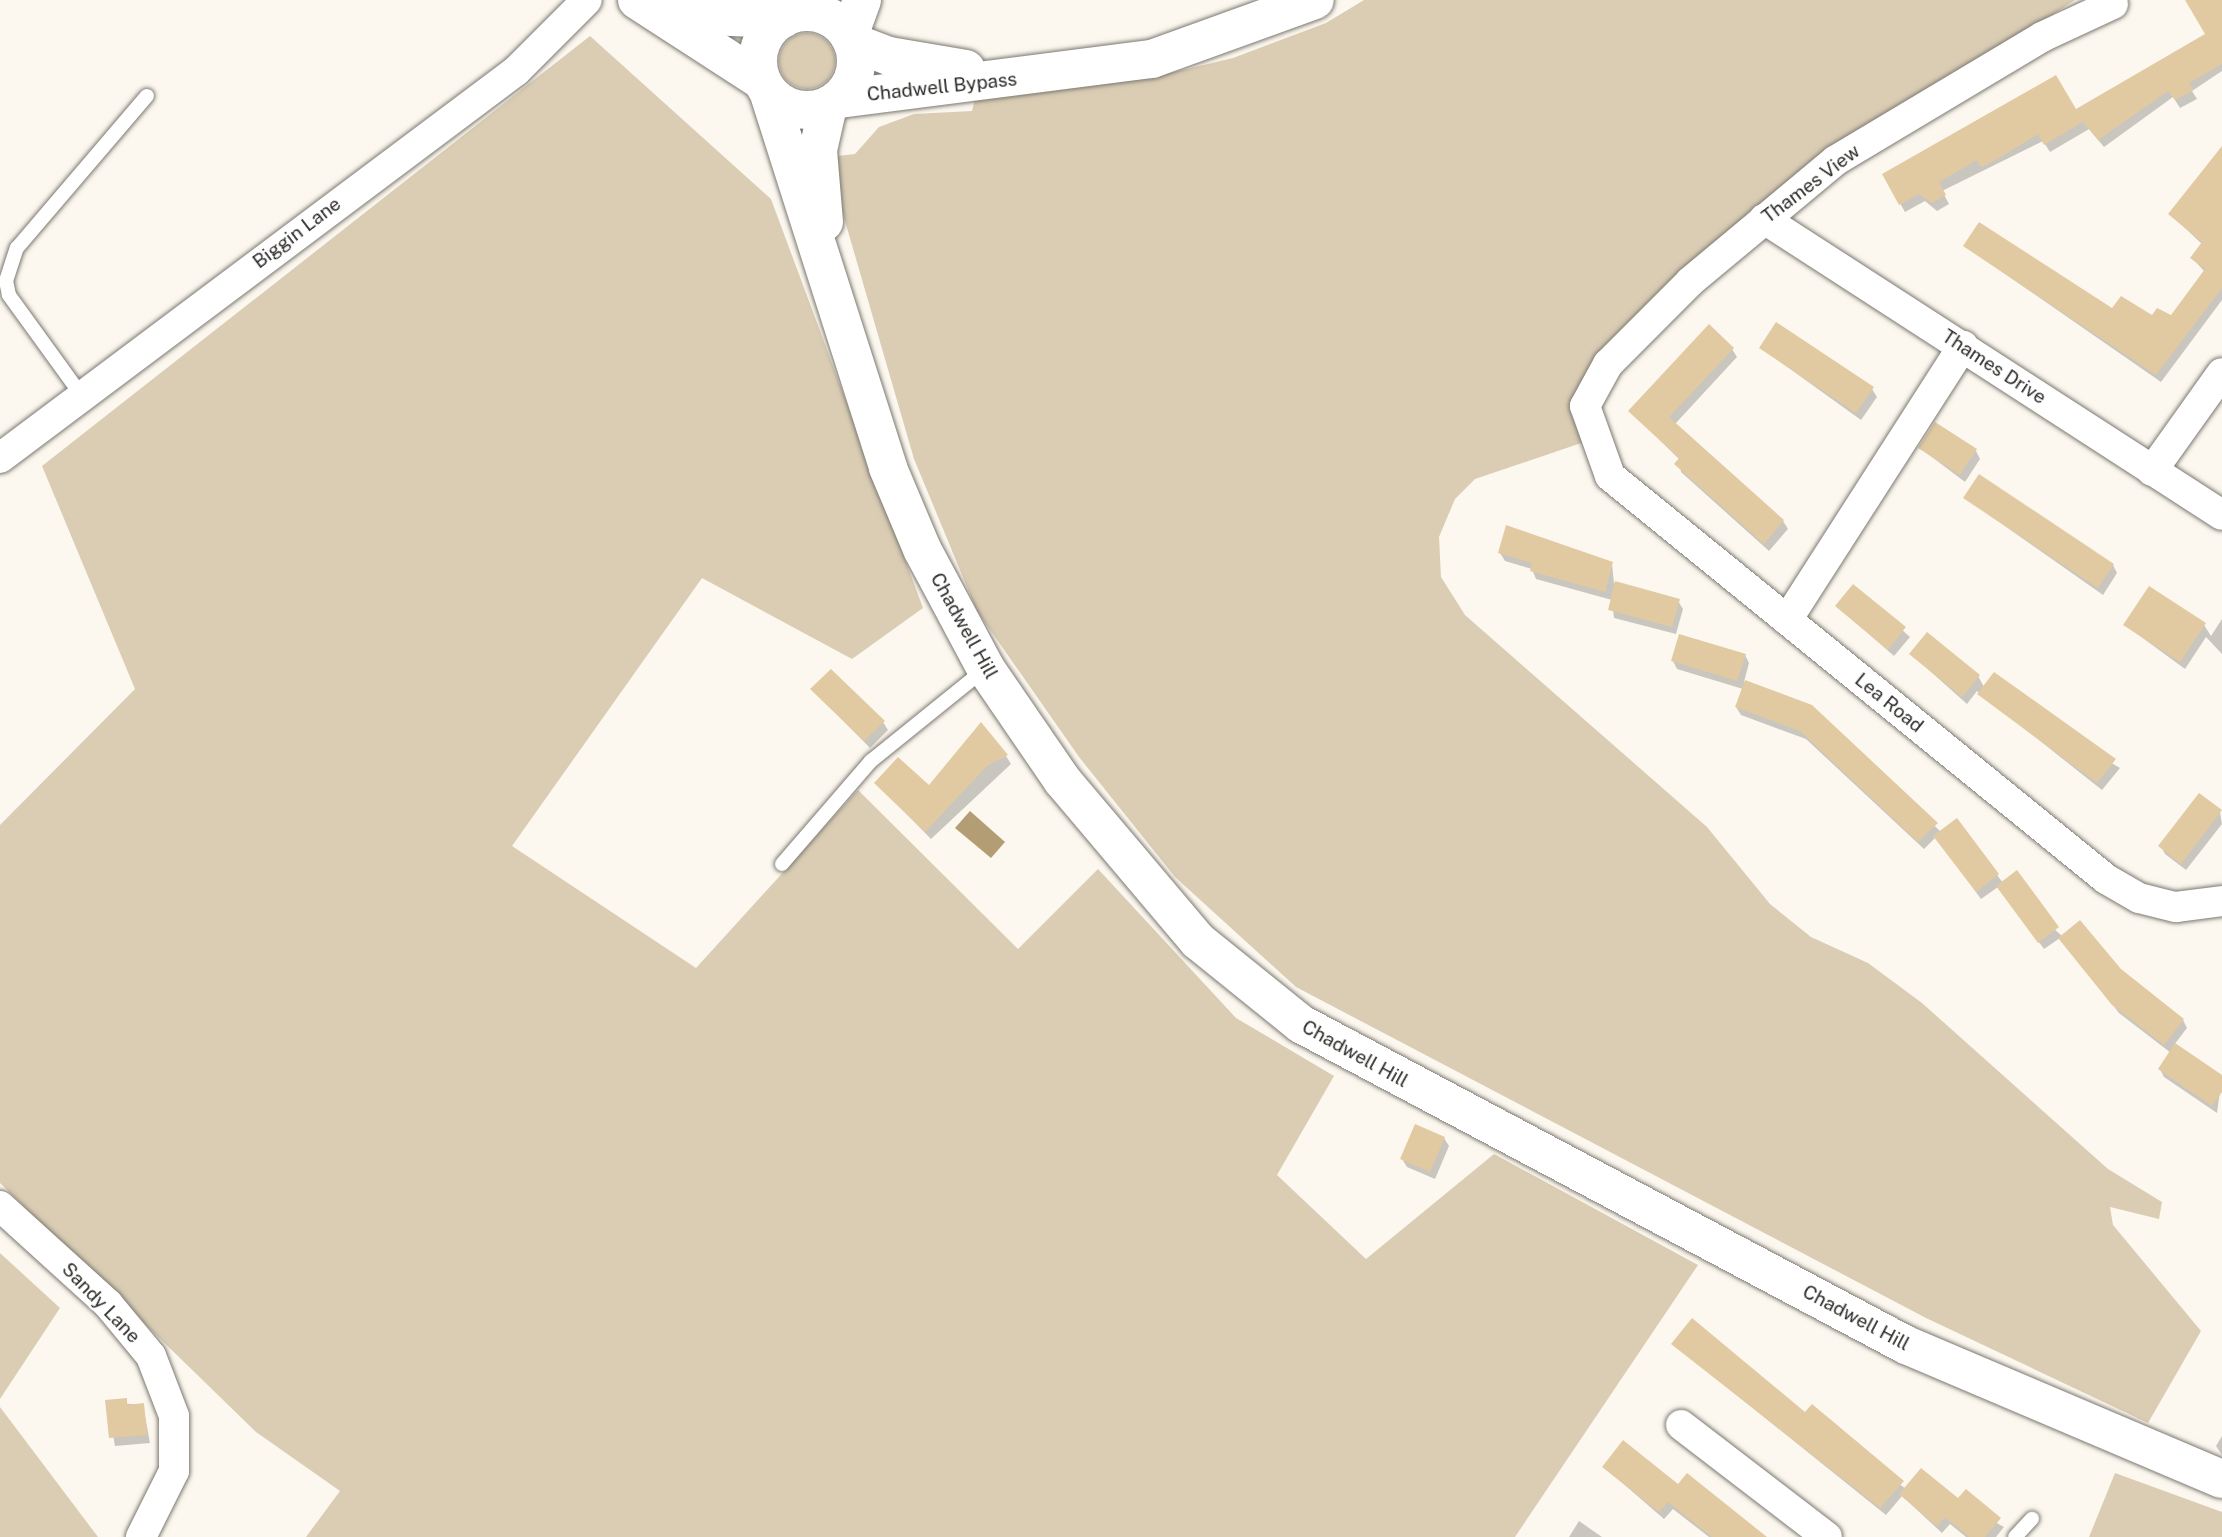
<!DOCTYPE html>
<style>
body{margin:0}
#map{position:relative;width:2222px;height:1537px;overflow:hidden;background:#fcf8ef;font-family:"Public Sans",sans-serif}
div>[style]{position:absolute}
.green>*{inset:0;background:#dacdb4}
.round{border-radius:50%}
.water>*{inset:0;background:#b29d74}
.shadow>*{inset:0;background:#0003}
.building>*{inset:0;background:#e1caa1}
.roads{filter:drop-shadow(0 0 2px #7c7871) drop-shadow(0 0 2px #7c7871)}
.lane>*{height:14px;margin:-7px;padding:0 7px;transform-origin:7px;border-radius:7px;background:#fff}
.street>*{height:30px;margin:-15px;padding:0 15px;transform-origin:15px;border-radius:15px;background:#fff}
.secondary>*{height:38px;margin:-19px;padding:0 19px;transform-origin:19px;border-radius:19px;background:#fff}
.primary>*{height:38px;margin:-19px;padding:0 19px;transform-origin:19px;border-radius:19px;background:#fff}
.primary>.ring{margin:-19px;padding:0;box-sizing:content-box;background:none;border:38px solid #fff;border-radius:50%}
span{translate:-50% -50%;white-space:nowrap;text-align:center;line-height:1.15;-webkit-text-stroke:5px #fff;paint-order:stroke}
.street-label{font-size:19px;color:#2d2b28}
</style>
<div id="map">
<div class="green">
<div style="clip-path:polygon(1364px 0,2075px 0,1934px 92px,1608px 364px,1596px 438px,1475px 479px,1455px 499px,1439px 537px,1441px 577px,1465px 615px,1707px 827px,1770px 904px,1811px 937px,1868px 963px,1922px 1003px,2108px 1169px,2162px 1202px,2159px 1219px,2110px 1207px,2113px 1225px,2201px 1331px,2148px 1423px,1926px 1318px,1296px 987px,1175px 877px,1079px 757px,977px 611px,914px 459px,836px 190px,838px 156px,855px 154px,879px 127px,914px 114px,972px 111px,976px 94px,1145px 79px,1233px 58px,1326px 23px)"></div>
<div class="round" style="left:779px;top:33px;width:56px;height:56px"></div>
<div style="clip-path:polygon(590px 36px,771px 199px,923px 608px,852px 659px,702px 578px,512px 846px,696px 968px,858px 790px,1018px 949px,1098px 869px,1236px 1018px,1334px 1076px,1277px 1175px,1366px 1259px,1494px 1154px,1698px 1265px,1515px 1537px,306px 1537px,340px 1491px,256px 1432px,0 1183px,0 825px,135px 689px,42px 466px)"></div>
<div style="clip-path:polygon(0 1253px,60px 1308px,0 1399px)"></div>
<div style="clip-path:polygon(0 1407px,98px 1537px,0 1537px)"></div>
<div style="clip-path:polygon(2115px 1473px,2222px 1512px,2222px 1537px,2089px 1537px)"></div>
</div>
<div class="water">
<div style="clip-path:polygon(970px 811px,1005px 842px,991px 858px,955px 828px)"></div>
</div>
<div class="shadow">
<div style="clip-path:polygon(2187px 0,2219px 0,2222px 6px,2222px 71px,2192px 91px,2197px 99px,2180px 108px,2173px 97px,2104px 147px,2089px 129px,2050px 152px,2043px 141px,1942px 191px,1949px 204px,1937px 211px,1925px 201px,1905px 212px,1884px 175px,2075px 111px,2207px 34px)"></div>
<div style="clip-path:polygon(2222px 148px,2222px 300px,2161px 382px,1965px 246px,2113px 311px,2171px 317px,2205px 272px,2192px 258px,2203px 245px,2170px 214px)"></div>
<div style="clip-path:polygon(1761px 348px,1872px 389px,1877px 397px,1861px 420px)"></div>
<div style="clip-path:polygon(1732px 349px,1737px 357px,1675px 424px,1783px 521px,1788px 529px,1769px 551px,1681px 472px,1680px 460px,1630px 411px)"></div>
<div style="clip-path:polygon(1920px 448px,1976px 451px,1980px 459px,1965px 482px)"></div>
<div style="clip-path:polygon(1965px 498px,2113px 565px,2117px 573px,2103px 595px)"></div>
<div style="clip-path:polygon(1500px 553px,1612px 564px,1614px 583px,1678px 601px,1683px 609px,1676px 634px,1614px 618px,1612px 600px,1536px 579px,1532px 569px,1505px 561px)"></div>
<div style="clip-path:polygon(1854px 587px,1910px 637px,1894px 656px,1837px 606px)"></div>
<div style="clip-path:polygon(2222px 619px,2222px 654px,2206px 637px,2185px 669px,2125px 625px,2204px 625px,2211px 636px)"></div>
<div style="clip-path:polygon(1745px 655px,1749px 663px,1744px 682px,1811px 707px,1941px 832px,1957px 821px,2003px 883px,2062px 936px,2183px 1020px,2187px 1028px,2174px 1045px,2222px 1077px,2217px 1113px,2164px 1077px,2160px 1069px,2171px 1053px,2119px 1013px,2060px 938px,2044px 949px,1998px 887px,1981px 899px,1936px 837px,1924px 849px,1806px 739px,1741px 715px,1736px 707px,1743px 689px,1677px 669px,1673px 661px)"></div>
<div style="clip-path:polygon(1912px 655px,1978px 676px,1984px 687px,2120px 768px,2102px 790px,1977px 691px,1967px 704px)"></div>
<div style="clip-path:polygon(812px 689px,883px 722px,888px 730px,870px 748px)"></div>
<div style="clip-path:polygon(1006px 756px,1011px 764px,931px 839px,876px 783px,929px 787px)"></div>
<div style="clip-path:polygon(2220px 812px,2222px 824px,2186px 870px,2165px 854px,2161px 846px)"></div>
<div style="clip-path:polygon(1444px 1138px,1449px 1146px,1435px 1179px,1407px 1167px,1402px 1159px)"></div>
<div style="clip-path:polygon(1673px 1344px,1806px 1414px,1906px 1489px,1958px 1501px,2004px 1527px,1996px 1537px,1966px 1537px,1950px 1524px,1942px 1533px,1902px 1496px,1886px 1515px)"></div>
<div style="clip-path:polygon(107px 1402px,143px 1405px,150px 1443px,115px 1446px)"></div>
<div style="clip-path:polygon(2222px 1436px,2222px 1455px,2216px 1446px)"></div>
<div style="clip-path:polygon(1604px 1467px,1678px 1487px,1761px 1537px,1709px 1537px,1673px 1509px,1664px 1519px)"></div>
<div style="clip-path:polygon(1579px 1521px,1602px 1537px,1569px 1537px)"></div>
</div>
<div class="building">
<div style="clip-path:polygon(2185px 0,2222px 0,2222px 64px,2189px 83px,2194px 90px,2175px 100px,2168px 91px,2098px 140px,2083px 122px,2044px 145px,2038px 134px,2001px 157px,1981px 167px,1977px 160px,1939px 182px,1946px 195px,1932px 203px,1919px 194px,1899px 205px,1882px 174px,2056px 75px,2076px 109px,2205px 34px)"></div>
<div style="clip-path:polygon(2222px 146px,2222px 288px,2156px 375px,1963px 246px,1979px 222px,2112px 308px,2121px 296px,2152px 315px,2157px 308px,2171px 315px,2205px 269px,2190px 258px,2202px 242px,2168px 214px)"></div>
<div style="clip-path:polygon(1776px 322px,1874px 387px,1856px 413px,1759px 348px)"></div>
<div style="clip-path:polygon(1709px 324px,1734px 348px,1669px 417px,1784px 520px,1764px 544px,1674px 464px,1679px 458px,1628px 411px)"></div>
<div style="clip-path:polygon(1935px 422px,1977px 449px,1960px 475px,1918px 448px)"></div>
<div style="clip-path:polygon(1979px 474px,2114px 564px,2098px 588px,1963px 498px)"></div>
<div style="clip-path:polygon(1506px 525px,1613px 562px,1605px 592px,1530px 571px,1532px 563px,1498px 553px)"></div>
<div style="clip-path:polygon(1615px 581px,1680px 599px,1672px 627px,1608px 610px)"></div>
<div style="clip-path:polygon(1853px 584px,1906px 627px,1888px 650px,1835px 606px)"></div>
<div style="clip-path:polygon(2149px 586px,2206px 623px,2180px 662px,2123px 625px)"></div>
<div style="clip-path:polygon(1927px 632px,1980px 675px,1962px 697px,1909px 654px)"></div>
<div style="clip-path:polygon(1679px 634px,1746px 654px,1737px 681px,1671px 661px)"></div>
<div style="clip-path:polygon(831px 669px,885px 721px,864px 741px,810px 689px)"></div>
<div style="clip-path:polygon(1994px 672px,2116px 759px,2097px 783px,1977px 694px)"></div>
<div style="clip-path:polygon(1745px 680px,1812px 705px,1938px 823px,1918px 842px,1800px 731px,1735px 707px)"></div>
<div style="clip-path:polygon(981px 722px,1008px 755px,988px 765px,925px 832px,874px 783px,898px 757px,929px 785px)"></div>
<div style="clip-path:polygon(2199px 793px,2222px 810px,2181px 864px,2158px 846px)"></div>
<div style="clip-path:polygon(1957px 818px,1999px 874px,1976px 892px,1933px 836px)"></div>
<div style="clip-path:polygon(2017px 870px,2059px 927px,2038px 943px,1996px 886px)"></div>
<div style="clip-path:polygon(2080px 920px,2121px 969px,2184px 1019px,2164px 1045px,2112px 1005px,2058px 938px)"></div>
<div style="clip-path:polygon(2175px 1043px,2222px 1075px,2222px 1092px,2212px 1106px,2158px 1069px)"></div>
<div style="clip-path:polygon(1415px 1124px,1445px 1137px,1430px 1172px,1400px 1159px)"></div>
<div style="clip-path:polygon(1692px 1318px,1805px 1412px,1812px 1404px,1904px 1481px,1880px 1508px,1671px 1344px)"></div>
<div style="clip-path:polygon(127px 1398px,127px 1405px,144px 1403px,147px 1435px,109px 1438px,105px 1400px)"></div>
<div style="clip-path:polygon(1623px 1440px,1678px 1484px,1687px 1473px,1767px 1537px,1712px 1537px,1668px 1502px,1659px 1512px,1602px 1467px)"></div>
<div style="clip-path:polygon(1921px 1468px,1958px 1498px,1966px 1489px,2001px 1518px,1985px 1537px,1969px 1537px,1945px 1517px,1937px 1526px,1899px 1494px)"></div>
</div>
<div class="roads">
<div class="lane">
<div style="left:82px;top:396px;width:125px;rotate:-125.9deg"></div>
<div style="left:9px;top:295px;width:14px;rotate:-102deg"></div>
<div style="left:6px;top:281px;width:35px;rotate:-72deg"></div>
<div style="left:17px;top:248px;width:200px;rotate:-49.5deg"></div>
<div style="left:782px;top:864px;width:136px;rotate:-49.2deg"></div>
<div style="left:871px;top:761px;width:146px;rotate:-38.9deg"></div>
<div style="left:2015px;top:1537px;width:25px;rotate:-47deg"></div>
</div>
<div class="street">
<div style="left:2113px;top:4px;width:78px;rotate:155.1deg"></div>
<div style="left:2042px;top:37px;width:241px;rotate:149.1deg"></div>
<div style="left:1835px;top:161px;width:189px;rotate:140.2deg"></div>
<div style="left:1690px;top:282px;width:116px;rotate:135deg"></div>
<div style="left:1608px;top:364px;width:48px;rotate:118.7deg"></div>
<div style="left:1585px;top:406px;width:74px;rotate:70.3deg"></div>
<div style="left:1610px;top:476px;width:639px;rotate:39.09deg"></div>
<div style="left:2106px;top:879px;width:38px;rotate:30deg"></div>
<div style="left:2139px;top:898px;width:38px;rotate:14deg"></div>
<div style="left:2176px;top:907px;width:46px;rotate:-7.4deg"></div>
<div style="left:1764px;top:219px;width:545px;rotate:32.87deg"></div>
<div style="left:0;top:458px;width:645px;rotate:-36.87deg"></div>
<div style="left:516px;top:71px;width:100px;rotate:-45deg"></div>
<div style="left:2152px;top:471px;width:120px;rotate:-54.5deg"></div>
<div style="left:1787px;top:620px;width:326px;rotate:-57.3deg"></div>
<div style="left:0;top:1206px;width:146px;rotate:42.2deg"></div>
<div style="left:108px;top:1304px;width:67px;rotate:50.4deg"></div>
<div style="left:151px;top:1356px;width:64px;rotate:69deg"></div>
<div style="left:174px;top:1416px;width:55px;rotate:90deg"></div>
<div style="left:174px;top:1471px;width:74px;rotate:116.6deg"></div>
<div style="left:1681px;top:1425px;width:184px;rotate:37.5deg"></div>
</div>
<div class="secondary">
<div style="left:852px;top:42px;width:40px;rotate:21deg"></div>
<div style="left:889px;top:56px;width:78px;rotate:9.6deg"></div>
<div style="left:768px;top:91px;width:396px;rotate:72.3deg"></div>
<div style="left:888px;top:468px;width:88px;rotate:67.2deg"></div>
<div style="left:922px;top:549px;width:136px;rotate:61.9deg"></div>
<div style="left:986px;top:669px;width:135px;rotate:55.6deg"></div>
<div style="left:1062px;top:780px;width:211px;rotate:49.8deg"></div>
<div style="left:1198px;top:941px;width:132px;rotate:38.9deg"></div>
<div style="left:1301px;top:1024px;width:685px;rotate:27.95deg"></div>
<div style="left:1906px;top:1345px;width:343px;rotate:23deg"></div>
<div style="left:839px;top:99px;width:316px;rotate:-7.3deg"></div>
<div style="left:1152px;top:59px;width:173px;rotate:-19.9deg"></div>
<div style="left:824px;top:222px;width:72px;rotate:-94.8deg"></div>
<div style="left:818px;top:150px;width:45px;rotate:-77.2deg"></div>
</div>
<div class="primary">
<div style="left:637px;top:0;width:149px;rotate:32.9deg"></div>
<div style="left:674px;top:0;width:59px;rotate:16.6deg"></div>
<div style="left:731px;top:17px;width:52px;rotate:2.2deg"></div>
<div class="ring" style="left:758px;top:12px;width:60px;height:60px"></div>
<div style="left:849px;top:36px;width:38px;rotate:-70deg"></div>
</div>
</div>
<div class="street-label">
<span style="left:942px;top:87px;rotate:-6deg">Chadwell Bypass</span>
<span style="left:1811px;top:184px;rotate:-37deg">Thames View</span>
<span style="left:297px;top:233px;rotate:-37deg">Biggin Lane</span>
<span style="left:1994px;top:367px;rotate:33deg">Thames Drive</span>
<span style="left:964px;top:626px;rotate:61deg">Chadwell Hill</span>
<span style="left:1889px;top:703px;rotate:39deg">Lea Road</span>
<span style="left:1355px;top:1054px;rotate:29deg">Chadwell Hill</span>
<span style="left:101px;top:1303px;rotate:46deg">Sandy Lane</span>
<span style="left:1856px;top:1318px;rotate:28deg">Chadwell Hill</span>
</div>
</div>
